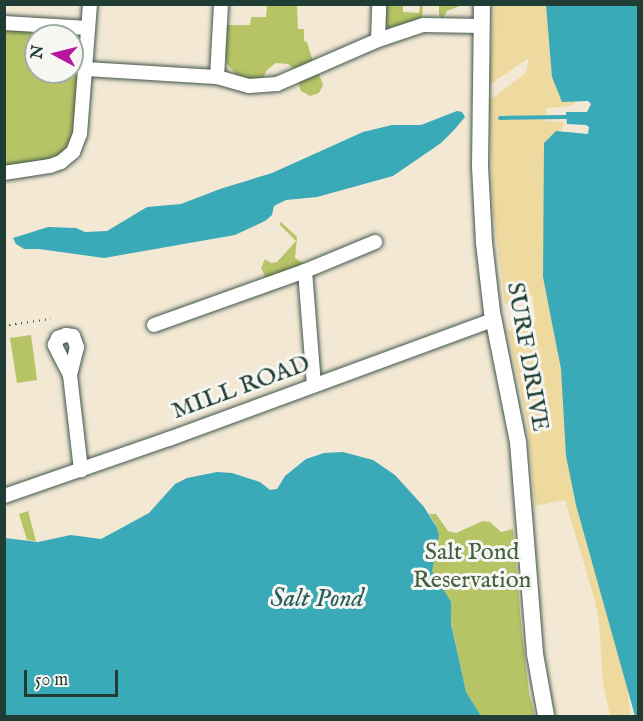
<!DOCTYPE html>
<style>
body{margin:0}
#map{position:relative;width:643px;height:721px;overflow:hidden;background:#f2e8d4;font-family:"IM FELL English",serif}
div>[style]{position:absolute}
.green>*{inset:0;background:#b7c466}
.sand>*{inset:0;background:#eeda9e}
.water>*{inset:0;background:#3aaab8}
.stream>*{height:4px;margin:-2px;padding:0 2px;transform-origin:2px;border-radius:2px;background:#3aaab8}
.path>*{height:2px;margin-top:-1px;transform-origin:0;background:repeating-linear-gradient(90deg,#3f574c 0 1.5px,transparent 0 6px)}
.roads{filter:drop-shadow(0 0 2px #3f574c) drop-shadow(0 0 2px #3f574c)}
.minor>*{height:14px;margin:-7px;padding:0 7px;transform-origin:7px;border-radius:7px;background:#fff}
.major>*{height:16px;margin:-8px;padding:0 8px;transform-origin:8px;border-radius:8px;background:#fff}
span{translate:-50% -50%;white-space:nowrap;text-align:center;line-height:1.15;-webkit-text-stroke:6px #f6f6f2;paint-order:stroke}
.street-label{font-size:24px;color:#1f3d34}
.park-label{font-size:24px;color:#455f40}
.water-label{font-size:26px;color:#275e5c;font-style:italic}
.frame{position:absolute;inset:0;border:6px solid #1f3d34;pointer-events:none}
.north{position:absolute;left:24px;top:24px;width:60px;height:60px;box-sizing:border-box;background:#f6f6f2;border:2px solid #a0aca6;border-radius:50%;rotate:277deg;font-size:16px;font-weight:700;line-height:24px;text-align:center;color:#1f3d34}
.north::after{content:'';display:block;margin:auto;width:21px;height:27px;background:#b5179e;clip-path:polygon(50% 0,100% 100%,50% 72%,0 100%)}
.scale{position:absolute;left:24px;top:670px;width:94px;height:27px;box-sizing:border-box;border:3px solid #1f3d34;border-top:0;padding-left:8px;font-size:18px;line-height:21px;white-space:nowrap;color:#1f3d34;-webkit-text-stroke:4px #f6f6f2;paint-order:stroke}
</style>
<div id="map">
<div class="green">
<div style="clip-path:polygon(267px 5px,297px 5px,298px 29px,304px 29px,304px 41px,307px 42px,313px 62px,296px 70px,288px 64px,276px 63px,267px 70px,261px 81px,240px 79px,227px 64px,224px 52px,226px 25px,250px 25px,251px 17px,266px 17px)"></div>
<div style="clip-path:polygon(385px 5px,403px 5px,403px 12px,419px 13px,420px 5px,423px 5px,422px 18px,388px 28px,385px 24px)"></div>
<div style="clip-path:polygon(439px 5px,462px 5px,447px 11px,443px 19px,439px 15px)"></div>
<div style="clip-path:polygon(5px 27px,65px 32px,71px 36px,36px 36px,36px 72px,72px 72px,72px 37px,80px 49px,77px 123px,68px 148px,53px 159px,5px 168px)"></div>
<div style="clip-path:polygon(319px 74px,323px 85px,319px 93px,310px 96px,301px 91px,298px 82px)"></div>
<div style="clip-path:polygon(281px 222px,297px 237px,295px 258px,306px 265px,266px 278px,261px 268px,265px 259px,271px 263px,277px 262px,296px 241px,279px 224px)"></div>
<div style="clip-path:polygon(31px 335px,37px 380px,17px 383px,10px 338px)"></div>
<div style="clip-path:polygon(28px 511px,36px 541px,27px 540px,19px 514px)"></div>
<div style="clip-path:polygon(429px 514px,436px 514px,448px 531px,456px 533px,483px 521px,490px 522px,501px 532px,513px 529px,522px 634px,529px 693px,535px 716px,481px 716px,467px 698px,451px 621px,427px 570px,436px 525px)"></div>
</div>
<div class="sand">
<div style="clip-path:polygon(494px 5px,578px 5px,577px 96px,574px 104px,570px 106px,547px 108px,545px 121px,564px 122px,559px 138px,622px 624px,630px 716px,610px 716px,603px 683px,599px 622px,595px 601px,565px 500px,535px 506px,527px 421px,508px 331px,536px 320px,532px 295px,505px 305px,493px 211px,489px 101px,526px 73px,529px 58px,489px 85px)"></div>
</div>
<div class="water">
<div style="clip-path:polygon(546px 5px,638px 5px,638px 716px,635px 716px,576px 505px,566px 456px,561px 369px,543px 277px,544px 143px,556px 131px,588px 134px,589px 127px,586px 125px,567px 124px,566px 112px,587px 112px,591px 104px,588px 101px,562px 102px,552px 77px)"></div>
<div style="clip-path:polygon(457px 111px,462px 112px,465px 117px,454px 130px,441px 143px,393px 176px,317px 197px,286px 200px,274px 206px,272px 215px,265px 221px,235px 235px,104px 258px,39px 249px,24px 249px,16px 244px,13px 238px,48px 227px,76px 228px,85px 232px,107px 231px,147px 207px,181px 204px,220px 189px,272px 173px,363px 132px,392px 125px,421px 125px)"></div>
<div style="clip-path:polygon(343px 452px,373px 460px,395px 475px,424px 507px,436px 526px,439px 535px,432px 571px,451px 602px,451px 623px,466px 692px,481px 716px,5px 716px,5px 538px,38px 542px,71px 535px,101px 539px,149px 513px,175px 484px,187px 478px,217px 472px,232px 473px,260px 482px,270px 490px,277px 489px,285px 476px,306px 459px,324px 453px)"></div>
</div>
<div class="stream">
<div style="left:500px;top:118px;width:66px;rotate:-0.9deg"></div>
</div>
<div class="path">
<div style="left:4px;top:323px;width:5px;rotate:22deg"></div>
<div style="left:9px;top:325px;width:42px;rotate:-8.1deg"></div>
</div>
<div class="roads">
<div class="minor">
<div style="left:221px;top:4px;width:73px;rotate:93.1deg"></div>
<div style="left:217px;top:77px;width:33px;rotate:16deg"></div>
<div style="left:249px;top:86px;width:28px;rotate:-4deg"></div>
<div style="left:277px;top:84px;width:110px;rotate:-23.5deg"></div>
<div style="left:378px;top:40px;width:47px;rotate:-18.4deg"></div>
<div style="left:423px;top:25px;width:59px;rotate:1deg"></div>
<div style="left:4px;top:23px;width:84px;rotate:3.4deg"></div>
<div style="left:378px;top:40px;width:36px;rotate:-88deg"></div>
<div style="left:85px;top:69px;width:65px;rotate:-85.6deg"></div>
<div style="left:4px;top:173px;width:47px;rotate:-8.7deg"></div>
<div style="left:50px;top:166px;width:12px;rotate:-20deg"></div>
<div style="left:61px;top:162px;width:16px;rotate:-40deg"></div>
<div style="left:73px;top:152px;width:19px;rotate:-69deg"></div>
<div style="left:80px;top:134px;width:65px;rotate:-85.6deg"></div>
<div style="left:85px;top:69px;width:132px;rotate:3.5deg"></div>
<div style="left:305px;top:271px;width:114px;rotate:85.5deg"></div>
<div style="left:154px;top:325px;width:160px;rotate:-19.7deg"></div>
<div style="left:305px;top:271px;width:76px;rotate:-22.5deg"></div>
<div style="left:70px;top:375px;width:34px;rotate:-117deg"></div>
<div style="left:55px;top:345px;width:8px;rotate:-67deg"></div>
<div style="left:58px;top:338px;width:9px;rotate:-21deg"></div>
<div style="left:66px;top:335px;width:7px;rotate:8deg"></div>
<div style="left:73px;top:336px;width:12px;rotate:70deg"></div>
<div style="left:77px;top:347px;width:29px;rotate:104deg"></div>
<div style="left:70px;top:375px;width:96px;rotate:83.4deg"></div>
<div style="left:4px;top:496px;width:175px;rotate:-19.1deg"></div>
<div style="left:169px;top:439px;width:345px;rotate:-20.2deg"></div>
</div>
<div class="major">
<div style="left:482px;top:4px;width:162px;rotate:90.7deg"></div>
<div style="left:480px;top:166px;width:77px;rotate:87deg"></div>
<div style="left:484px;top:243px;width:69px;rotate:83.4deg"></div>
<div style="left:492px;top:312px;width:133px;rotate:78.7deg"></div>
<div style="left:518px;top:442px;width:213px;rotate:85.4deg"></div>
<div style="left:535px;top:654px;width:63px;rotate:79.9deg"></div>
</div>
</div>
<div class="street-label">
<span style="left:527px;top:357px;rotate:80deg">SURF DRIVE</span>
<span style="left:241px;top:388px;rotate:-20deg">MILL ROAD</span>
</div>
<div class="park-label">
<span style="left:472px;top:567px">Salt Pond<br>Reservation</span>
</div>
<div class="water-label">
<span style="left:317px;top:599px">Salt Pond</span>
</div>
<div class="frame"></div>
<div class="north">N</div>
<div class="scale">50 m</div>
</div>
